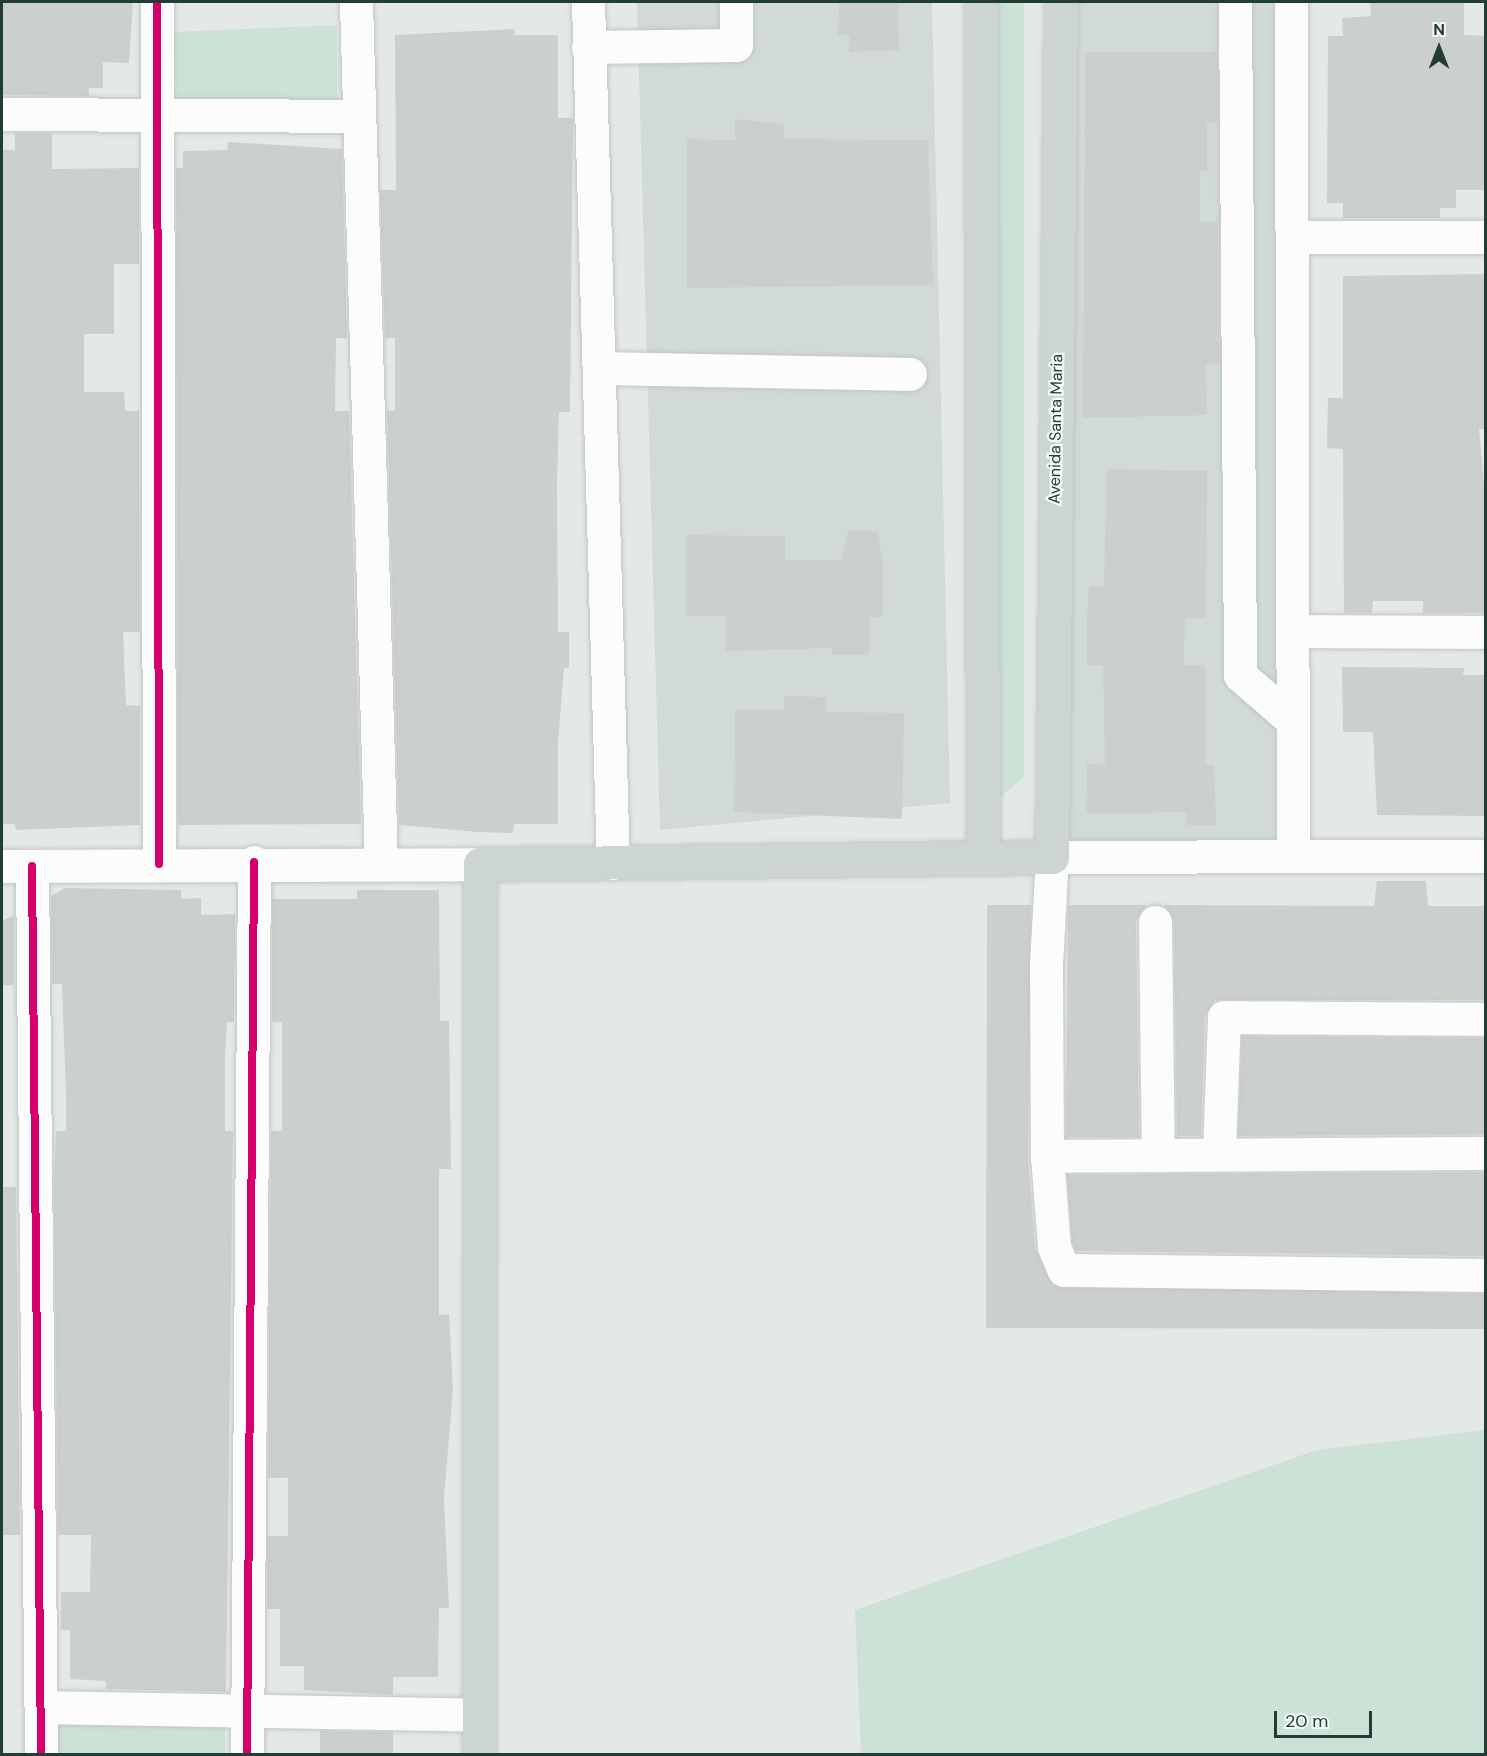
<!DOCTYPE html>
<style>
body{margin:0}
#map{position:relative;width:1487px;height:1756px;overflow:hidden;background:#e4e9e7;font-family:"DM Sans",sans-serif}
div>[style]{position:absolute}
.built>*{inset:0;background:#d1dad7}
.green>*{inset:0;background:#cde2d6}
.building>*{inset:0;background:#cbd0ce}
.roads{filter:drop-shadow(0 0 2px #c1c6c4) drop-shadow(0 0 2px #c1c6c4)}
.minor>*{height:33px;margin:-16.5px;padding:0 16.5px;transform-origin:16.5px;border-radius:16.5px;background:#fbfcfb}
.major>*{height:33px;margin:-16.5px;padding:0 16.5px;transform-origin:16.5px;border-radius:16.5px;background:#cdd5d3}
.cycleway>*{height:8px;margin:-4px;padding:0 4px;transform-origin:4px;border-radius:4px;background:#d6006c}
span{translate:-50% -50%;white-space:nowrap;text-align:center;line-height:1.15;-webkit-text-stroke:4.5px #f2f8f6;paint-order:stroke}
.street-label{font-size:16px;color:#223c38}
.frame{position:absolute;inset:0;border:3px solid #223c38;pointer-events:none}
.north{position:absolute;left:1409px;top:18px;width:60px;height:60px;-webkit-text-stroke:4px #f2f8f6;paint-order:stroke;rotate:0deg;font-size:16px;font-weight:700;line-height:24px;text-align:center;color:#223c38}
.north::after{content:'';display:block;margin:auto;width:21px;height:27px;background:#223c38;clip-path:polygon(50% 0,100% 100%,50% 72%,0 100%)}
.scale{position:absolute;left:1274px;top:1711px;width:98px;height:27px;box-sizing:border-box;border:3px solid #223c38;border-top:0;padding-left:8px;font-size:18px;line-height:21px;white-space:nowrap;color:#223c38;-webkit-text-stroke:4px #f2f8f6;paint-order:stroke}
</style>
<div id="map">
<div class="built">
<div style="clip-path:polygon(637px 2px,932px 2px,950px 803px,660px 830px)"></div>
<div style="clip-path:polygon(1058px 2px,1288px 2px,1293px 856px,1052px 857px)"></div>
</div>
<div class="green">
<div style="clip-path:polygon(989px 2px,1024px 2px,1024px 777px,992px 804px)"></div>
<div style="clip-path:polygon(337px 25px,337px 102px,177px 102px,174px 32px)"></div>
<div style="clip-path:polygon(1485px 1430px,1485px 1754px,861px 1754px,855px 1610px,1317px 1450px)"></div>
<div style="clip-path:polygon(225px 1721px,225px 1754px,45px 1754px,47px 1726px)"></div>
</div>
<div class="building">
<div style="clip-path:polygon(2px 2px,133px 2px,129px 63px,103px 62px,103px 88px,89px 88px,89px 96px,2px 95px)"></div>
<div style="clip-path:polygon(839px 2px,898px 2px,899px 50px,849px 52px,850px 35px,838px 35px)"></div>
<div style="clip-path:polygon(1370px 2px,1464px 2px,1464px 35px,1485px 36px,1485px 190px,1456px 190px,1456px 208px,1440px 208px,1440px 218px,1343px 218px,1343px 203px,1327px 203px,1328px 36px,1343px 36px,1342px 18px,1371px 16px)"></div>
<div style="clip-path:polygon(514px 29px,514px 35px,558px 35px,558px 118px,573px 118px,570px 412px,559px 412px,557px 485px,558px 632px,569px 632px,569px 668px,564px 668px,558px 742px,558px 824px,514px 824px,513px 833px,478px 832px,399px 825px,387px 411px,395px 411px,395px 338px,385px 338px,380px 190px,396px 190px,395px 35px)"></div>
<div style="clip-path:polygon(1085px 52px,1217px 52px,1217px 123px,1207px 123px,1207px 171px,1200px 171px,1200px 222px,1218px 222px,1219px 364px,1206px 365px,1207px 415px,1083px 418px)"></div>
<div style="clip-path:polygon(735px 119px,784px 124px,784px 139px,928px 140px,933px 285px,687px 288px,687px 139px,735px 140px)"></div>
<div style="clip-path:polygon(15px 133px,52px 133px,52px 169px,139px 168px,139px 264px,114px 264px,114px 334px,84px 334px,84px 392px,124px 392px,125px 411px,139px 411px,140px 632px,123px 632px,126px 705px,140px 706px,140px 825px,16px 830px,15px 824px,2px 824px,2px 150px,15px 150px)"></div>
<div style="clip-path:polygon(228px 142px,342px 149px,347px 338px,336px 338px,335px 411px,349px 411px,361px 824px,178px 825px,176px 168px,183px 168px,183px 151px,227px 150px)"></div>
<div style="clip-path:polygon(1485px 274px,1485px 429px,1479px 429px,1485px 495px,1485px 613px,1423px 613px,1423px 601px,1373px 601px,1372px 613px,1344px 613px,1343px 449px,1327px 448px,1328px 398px,1343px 398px,1343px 276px)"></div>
<div style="clip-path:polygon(1107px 469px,1207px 471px,1206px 618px,1185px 618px,1184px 665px,1205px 665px,1206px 765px,1214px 765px,1216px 825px,1187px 825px,1186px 812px,1086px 814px,1087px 764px,1105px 765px,1103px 665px,1087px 665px,1087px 618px,1089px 586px,1104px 586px)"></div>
<div style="clip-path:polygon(848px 530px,877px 531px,883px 561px,883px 617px,869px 617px,869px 655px,832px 655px,832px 648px,726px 651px,726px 616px,686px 616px,686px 535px,785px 536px,785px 560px,842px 560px)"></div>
<div style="clip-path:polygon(1342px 667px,1464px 668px,1463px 675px,1485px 675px,1485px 816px,1377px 815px,1373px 732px,1343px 732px)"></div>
<div style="clip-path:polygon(784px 696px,826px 697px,826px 712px,904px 713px,902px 819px,734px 812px,735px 710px,784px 710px)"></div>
<div style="clip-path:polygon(1377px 881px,1426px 881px,1428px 906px,1485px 906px,1485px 1000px,1215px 1000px,1205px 1016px,1201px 1136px,1177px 1136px,1174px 922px,1164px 905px,1374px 906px)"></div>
<div style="clip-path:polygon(65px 888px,181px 890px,181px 899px,201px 898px,201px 915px,235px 914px,234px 1022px,227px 1022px,225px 1056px,225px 1131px,233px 1131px,226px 1692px,106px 1689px,106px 1681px,70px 1679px,70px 1630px,61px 1630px,61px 1592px,90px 1592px,91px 1535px,58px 1535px,54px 1186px,56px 1131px,66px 1131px,66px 1094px,62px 984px,52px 984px,51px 896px)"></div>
<div style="clip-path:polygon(357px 890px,439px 890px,440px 1021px,449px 1021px,451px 1169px,439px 1169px,439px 1315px,449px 1314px,453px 1389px,444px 1498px,449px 1608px,439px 1608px,438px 1677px,393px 1677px,393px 1695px,304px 1690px,304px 1666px,280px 1666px,280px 1609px,267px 1609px,267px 1536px,288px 1536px,288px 1478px,268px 1478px,271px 1131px,282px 1131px,282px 1022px,272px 1022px,272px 899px,357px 899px)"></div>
<div style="clip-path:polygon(987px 905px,1031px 905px,1028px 1157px,1035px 1249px,1053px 1285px,1485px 1294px,1485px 1329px,986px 1328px)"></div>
<div style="clip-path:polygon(1068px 905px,1147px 905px,1136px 922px,1139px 1137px,1066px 1137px)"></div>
<div style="clip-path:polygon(14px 915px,14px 985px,2px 985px,2px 921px)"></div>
<div style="clip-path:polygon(1242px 1036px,1485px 1038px,1485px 1134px,1238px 1136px)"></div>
<div style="clip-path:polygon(1485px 1172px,1485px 1256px,1076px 1251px,1072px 1242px,1067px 1175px)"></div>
<div style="clip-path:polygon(2px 1187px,16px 1187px,20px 1535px,2px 1535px)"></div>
<div style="clip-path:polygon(320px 1731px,393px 1732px,393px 1755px,320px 1755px)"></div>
</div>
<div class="roads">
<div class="minor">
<div style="left:157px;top:2px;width:862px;rotate:89.87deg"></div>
<div style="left:356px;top:2px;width:861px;rotate:88.34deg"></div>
<div style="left:588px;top:2px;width:861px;rotate:88.34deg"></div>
<div style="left:1235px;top:2px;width:673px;rotate:89.57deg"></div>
<div style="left:1240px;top:675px;width:70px;rotate:41deg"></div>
<div style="left:1291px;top:2px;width:854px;rotate:89.87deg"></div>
<div style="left:588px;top:47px;width:148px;rotate:-0.8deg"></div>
<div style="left:736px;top:45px;width:43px;rotate:-90deg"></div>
<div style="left:2px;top:114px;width:354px;rotate:0.3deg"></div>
<div style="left:1292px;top:237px;width:194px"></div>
<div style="left:603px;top:368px;width:307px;rotate:1.1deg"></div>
<div style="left:1292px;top:631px;width:194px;rotate:0.3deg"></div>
<div style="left:1486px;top:856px;width:434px;rotate:179.9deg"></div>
<div style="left:1052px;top:857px;width:108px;rotate:93.2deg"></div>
<div style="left:1046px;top:965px;width:191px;rotate:89.7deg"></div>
<div style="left:1047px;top:1156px;width:439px;rotate:-0.4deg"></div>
<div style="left:2px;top:866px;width:478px;rotate:-0.2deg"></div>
<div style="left:32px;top:866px;width:888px;rotate:89.42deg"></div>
<div style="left:1155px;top:922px;width:230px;rotate:89.3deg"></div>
<div style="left:1219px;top:1152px;width:135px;rotate:-87.9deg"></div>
<div style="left:1224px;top:1017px;width:262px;rotate:0.4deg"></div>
<div style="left:1047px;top:1156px;width:91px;rotate:85.6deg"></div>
<div style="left:1054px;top:1247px;width:25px;rotate:67deg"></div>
<div style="left:1064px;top:1270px;width:422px;rotate:0.7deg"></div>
<div style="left:42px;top:1707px;width:437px;rotate:1deg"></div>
<div style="left:247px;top:1754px;width:892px;rotate:-89.55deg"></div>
</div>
<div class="major">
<div style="left:981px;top:2px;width:854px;rotate:89.87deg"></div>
<div style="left:479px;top:1754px;width:890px;rotate:-89.94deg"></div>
<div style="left:480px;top:864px;width:572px;rotate:-0.7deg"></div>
<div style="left:1052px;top:857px;width:855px;rotate:-89.4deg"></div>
</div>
</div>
<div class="cycleway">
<div style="left:157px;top:2px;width:862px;rotate:89.87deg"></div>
<div style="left:32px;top:866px;width:888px;rotate:89.42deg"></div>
<div style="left:247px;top:1754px;width:892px;rotate:-89.55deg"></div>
</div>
<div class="street-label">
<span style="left:1056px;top:429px;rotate:-89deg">Avenida Santa Maria</span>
</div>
<div class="frame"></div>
<div class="north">N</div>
<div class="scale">20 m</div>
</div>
